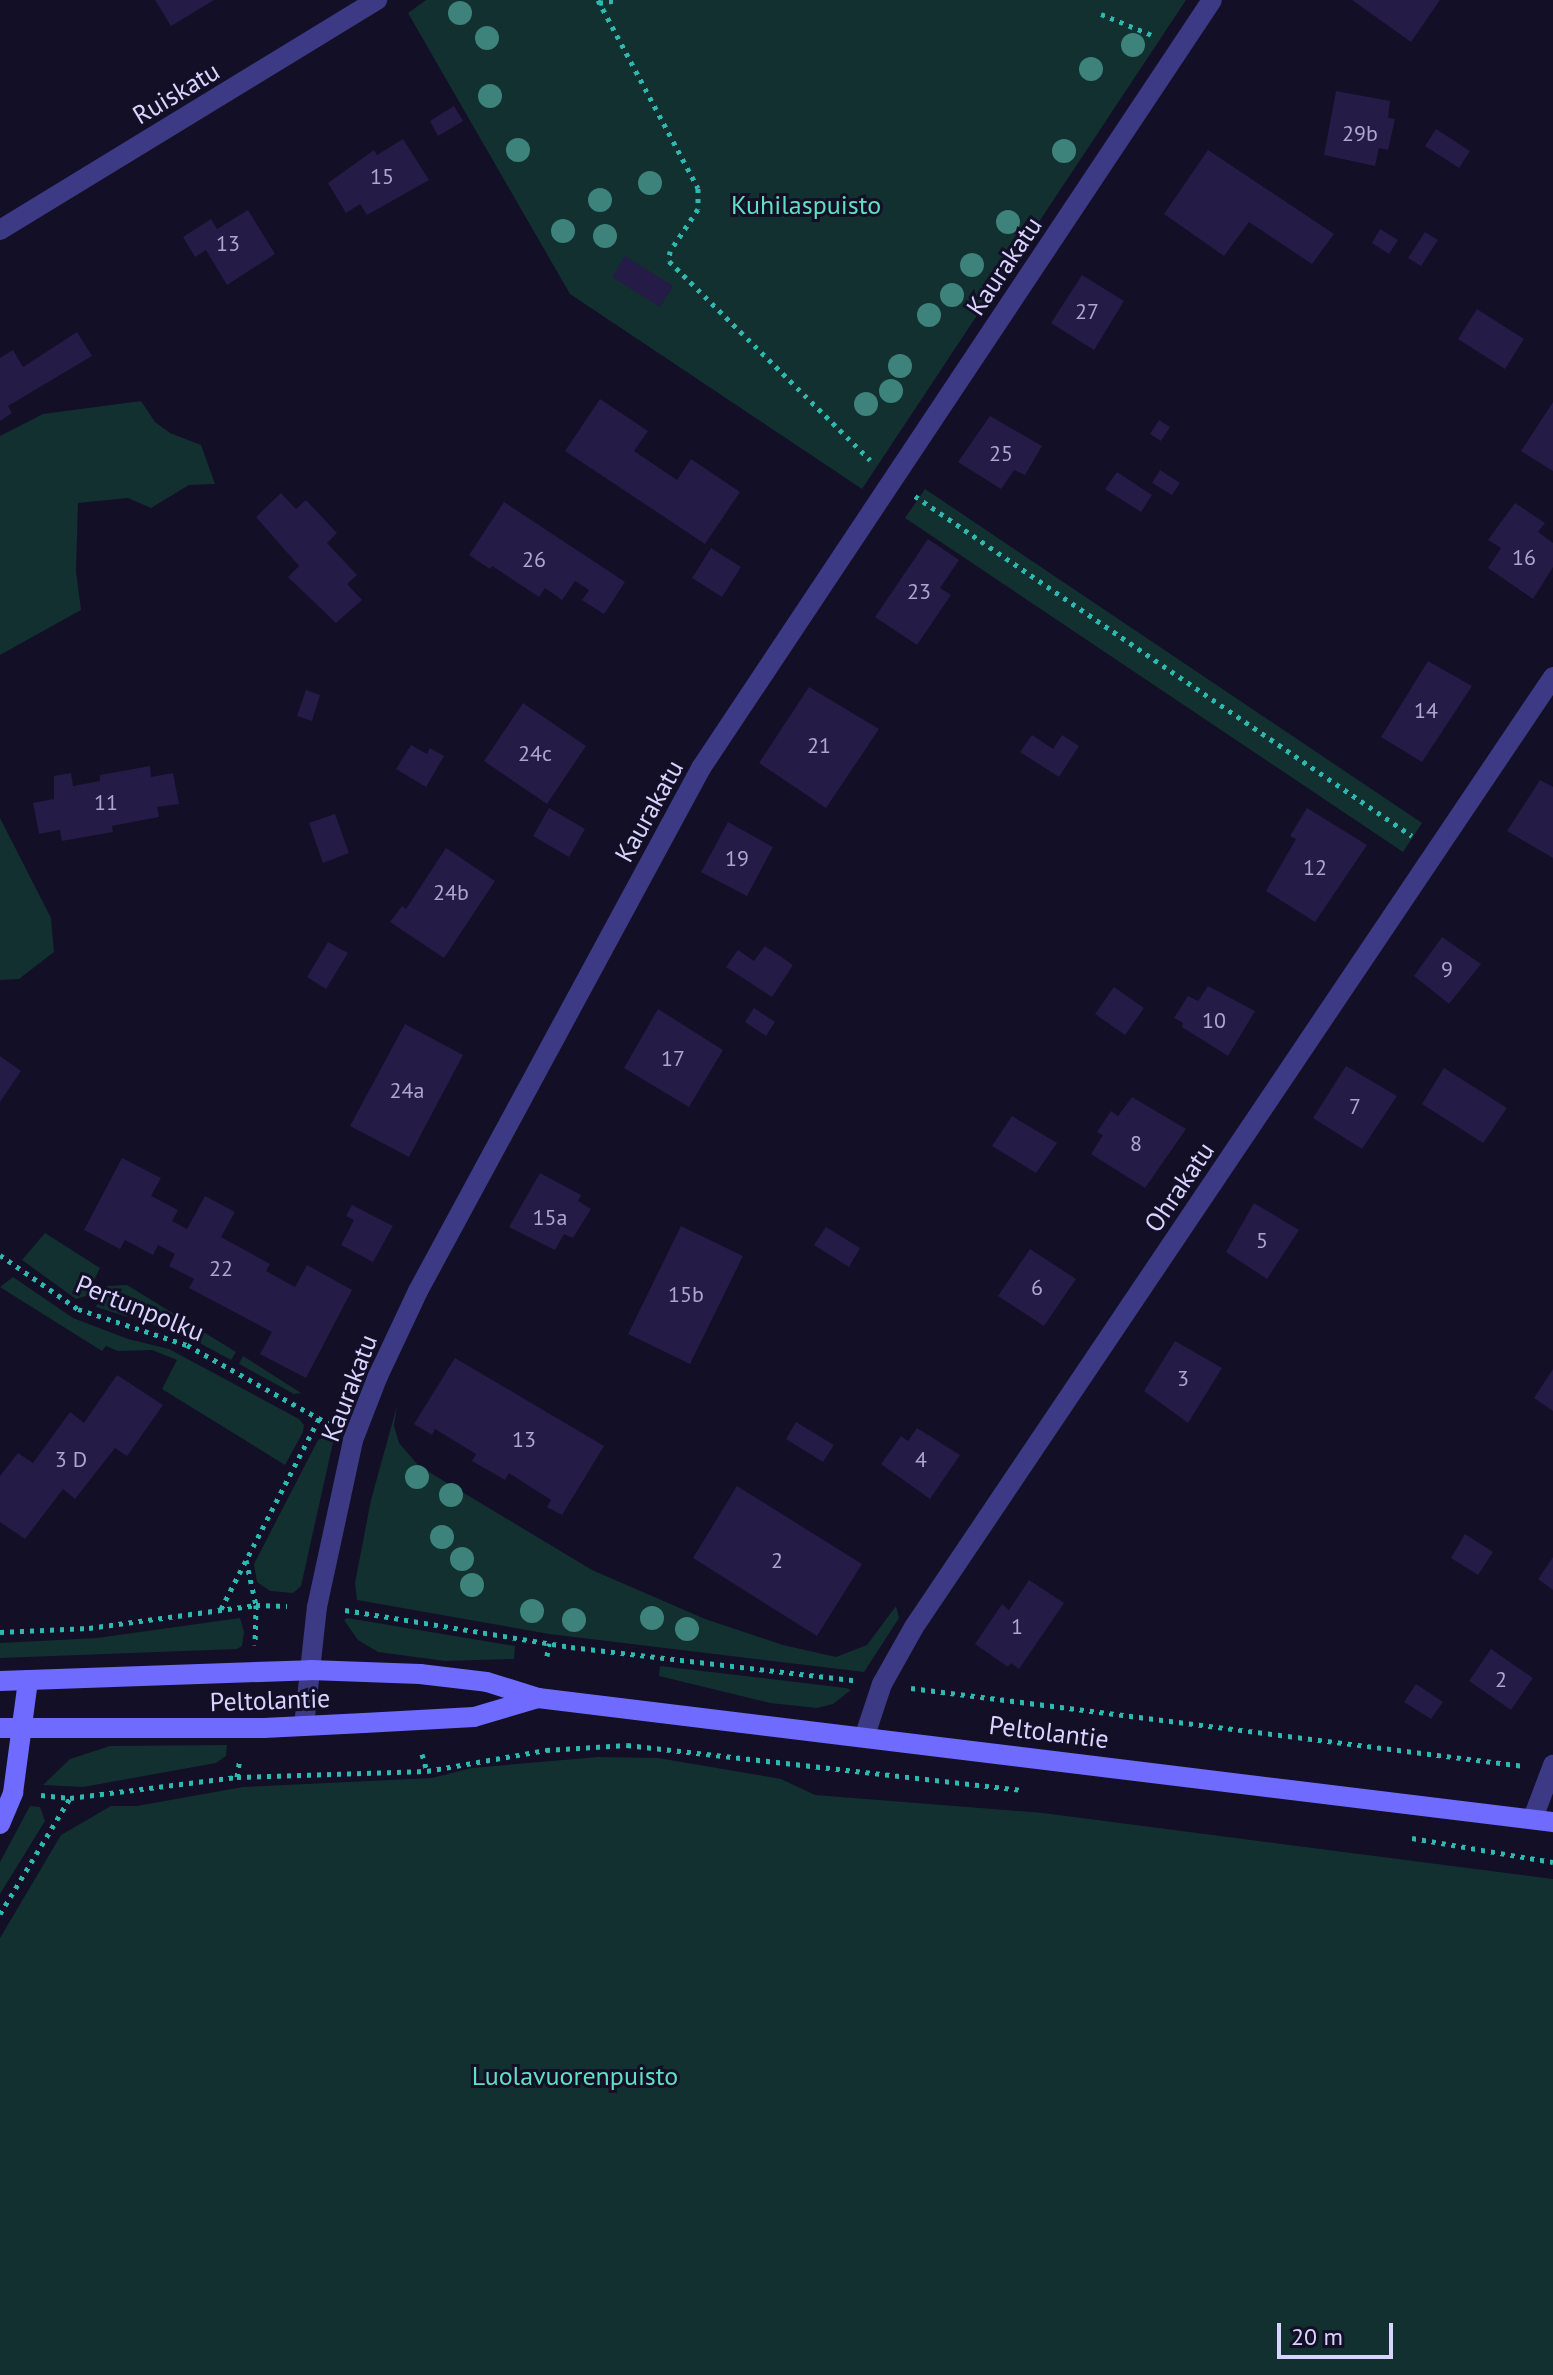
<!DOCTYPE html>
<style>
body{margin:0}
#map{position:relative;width:1553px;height:2375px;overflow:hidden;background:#130f26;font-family:"PT Sans",sans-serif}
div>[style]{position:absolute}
.green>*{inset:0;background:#12302f}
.building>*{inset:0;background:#241b47}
.path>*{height:5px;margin-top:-2.5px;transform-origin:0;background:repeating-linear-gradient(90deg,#2fb8b0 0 4px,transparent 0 10px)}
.street>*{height:20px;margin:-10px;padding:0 10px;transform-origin:10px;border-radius:10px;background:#3d3a85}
.secondary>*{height:20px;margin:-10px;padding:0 10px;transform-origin:10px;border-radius:10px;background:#6f6bff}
.trees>*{width:24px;height:24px;margin:-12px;border-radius:50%;background:#3d827b}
span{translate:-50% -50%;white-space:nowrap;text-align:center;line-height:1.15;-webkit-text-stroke:6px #130f26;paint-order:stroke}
.number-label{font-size:22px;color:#aca6d1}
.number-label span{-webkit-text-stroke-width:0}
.street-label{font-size:26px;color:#d9d4ff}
.park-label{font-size:26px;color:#5fe0c0}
.scale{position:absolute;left:1277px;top:2323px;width:116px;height:36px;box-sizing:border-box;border:4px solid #d9d4ff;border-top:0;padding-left:10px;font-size:24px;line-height:28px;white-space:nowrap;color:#d9d4ff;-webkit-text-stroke:6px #130f26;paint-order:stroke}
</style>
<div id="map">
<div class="green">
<div style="clip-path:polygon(426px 0,1186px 0,862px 489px,570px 294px,408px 13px)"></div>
<div style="clip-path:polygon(141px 401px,155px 422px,170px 433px,201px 445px,215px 484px,189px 485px,151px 508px,128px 498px,78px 503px,76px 571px,81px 610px,0 655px,0 436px,43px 414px)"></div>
<div style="clip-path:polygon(925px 489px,1422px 823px,1403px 852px,905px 518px)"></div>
<div style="clip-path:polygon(0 818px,51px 918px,54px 952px,19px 979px,0 980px)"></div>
<div style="clip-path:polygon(45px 1233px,100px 1268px,86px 1296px,76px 1299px,22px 1260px)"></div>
<div style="clip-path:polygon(13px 1277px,73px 1318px,128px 1339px,169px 1349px,299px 1419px,304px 1425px,303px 1432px,285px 1465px,162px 1389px,177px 1360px,152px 1350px,118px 1351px,106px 1346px,102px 1351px,0 1287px)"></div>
<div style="clip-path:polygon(127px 1285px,236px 1352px,231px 1360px,183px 1334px,96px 1307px,107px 1286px)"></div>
<div style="clip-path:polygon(243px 1356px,301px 1393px,294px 1394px,239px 1364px)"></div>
<div style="clip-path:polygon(397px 1406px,394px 1426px,399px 1443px,419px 1466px,592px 1570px,705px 1619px,783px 1645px,836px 1657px,867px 1645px,896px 1606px,899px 1618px,864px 1672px,549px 1634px,357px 1600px,355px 1583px,371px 1500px)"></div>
<div style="clip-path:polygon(326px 1436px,334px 1438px,301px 1586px,293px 1593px,270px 1591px,257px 1582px,254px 1564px,318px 1440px)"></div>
<div style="clip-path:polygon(240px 1618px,244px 1632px,242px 1646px,237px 1649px,0 1658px,0 1643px,97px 1638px)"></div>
<div style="clip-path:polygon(347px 1618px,515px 1646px,514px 1659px,445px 1661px,378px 1652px,358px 1640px,344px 1620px)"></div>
<div style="clip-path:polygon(660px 1666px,846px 1688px,851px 1690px,833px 1704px,817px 1708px,770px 1703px,659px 1676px)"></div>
<div style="clip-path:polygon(227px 1745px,226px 1756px,216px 1763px,83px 1787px,43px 1785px,70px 1759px,110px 1746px)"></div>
<div style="clip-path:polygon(598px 1757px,658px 1758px,781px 1779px,815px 1795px,1043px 1813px,1553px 1879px,1553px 2375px,0 2375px,0 1938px,61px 1835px,111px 1806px,137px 1806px,243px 1787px,432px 1778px,472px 1768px)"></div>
<div style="clip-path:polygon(30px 1806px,40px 1807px,45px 1821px,0 1894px,0 1862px)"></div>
</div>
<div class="building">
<div style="clip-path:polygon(155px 0,214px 0,171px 26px)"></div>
<div style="clip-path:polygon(1352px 0,1440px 0,1411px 42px)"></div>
<div style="clip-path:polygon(1336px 91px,1390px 101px,1388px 118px,1395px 119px,1388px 150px,1379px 148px,1375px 166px,1324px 155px)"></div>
<div style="clip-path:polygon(454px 106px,463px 121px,438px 136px,430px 121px)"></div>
<div style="clip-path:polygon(1436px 129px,1470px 151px,1459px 168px,1425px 146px)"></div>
<div style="clip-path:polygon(403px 139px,429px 180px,367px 215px,360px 204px,346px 213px,328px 183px,374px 150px,377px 155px)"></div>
<div style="clip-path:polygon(1208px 150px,1334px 234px,1312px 264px,1249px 222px,1224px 256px,1164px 214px)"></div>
<div style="clip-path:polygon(248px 210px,275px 254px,227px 285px,206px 250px,195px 257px,183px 237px,211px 219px,217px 229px)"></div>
<div style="clip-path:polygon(1380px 229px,1398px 240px,1389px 254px,1372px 243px)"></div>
<div style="clip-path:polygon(1425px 232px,1438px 240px,1421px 266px,1408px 258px)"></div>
<div style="clip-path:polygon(625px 256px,673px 286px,660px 307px,612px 277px)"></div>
<div style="clip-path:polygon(1082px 275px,1124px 301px,1094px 350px,1051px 323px)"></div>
<div style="clip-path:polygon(1477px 309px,1524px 339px,1505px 369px,1458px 339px)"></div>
<div style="clip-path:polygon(77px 332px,92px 356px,8px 406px,12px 413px,0 421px,0 358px,13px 350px,23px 367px)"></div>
<div style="clip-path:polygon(600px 399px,648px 431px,634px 451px,677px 480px,691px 459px,740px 492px,705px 544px,565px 451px)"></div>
<div style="clip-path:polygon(1553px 402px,1553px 471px,1521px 451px)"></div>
<div style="clip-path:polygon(990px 416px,1042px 446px,1025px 475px,1014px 470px,1001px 489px,958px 462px)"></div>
<div style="clip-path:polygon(1159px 420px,1170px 427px,1161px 441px,1150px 434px)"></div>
<div style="clip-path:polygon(1160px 470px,1180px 483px,1172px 495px,1152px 483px)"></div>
<div style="clip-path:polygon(1117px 472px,1152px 495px,1141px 512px,1105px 489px)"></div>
<div style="clip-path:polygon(281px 493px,296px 509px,306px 500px,337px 533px,327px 543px,357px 575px,347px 584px,362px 600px,336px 623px,288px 577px,299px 566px,256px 517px)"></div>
<div style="clip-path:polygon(504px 502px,625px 582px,604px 614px,582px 600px,589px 590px,575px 581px,562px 600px,545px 588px,539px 597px,492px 566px,490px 569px,469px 555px)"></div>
<div style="clip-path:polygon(1515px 503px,1545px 523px,1538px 532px,1553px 543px,1553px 567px,1533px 599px,1488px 568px,1501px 548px,1488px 540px)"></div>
<div style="clip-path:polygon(928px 539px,959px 560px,940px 588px,951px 595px,917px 645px,875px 617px)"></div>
<div style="clip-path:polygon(711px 548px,741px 567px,722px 597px,692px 578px)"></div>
<div style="clip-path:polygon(1428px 661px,1472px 686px,1422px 762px,1381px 737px)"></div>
<div style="clip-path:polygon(809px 687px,879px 729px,826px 808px,759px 763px)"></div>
<div style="clip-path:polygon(306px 690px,320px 695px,312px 721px,297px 716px)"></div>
<div style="clip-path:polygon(523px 703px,586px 746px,547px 804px,484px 761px)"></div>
<div style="clip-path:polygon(1032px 735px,1053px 749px,1062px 735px,1079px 746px,1059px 777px,1020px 752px)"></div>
<div style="clip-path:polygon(411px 745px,427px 754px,430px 748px,444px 756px,426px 787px,396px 769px)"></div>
<div style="clip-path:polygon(150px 766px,151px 777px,173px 773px,179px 804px,157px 807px,159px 817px,112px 826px,113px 832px,62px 841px,60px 830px,39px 834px,33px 803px,54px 799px,54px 776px,71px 773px,73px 786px,100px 781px,100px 775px)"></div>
<div style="clip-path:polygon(1540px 780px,1553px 787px,1553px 858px,1507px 831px)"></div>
<div style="clip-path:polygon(549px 808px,585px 829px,569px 857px,533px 836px)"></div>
<div style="clip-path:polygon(1307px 808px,1367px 845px,1315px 922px,1266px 891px,1296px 839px,1290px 836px)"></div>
<div style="clip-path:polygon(335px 814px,349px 853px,323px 863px,309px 823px)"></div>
<div style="clip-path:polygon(728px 822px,773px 847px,747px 896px,701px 872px)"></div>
<div style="clip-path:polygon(446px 848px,495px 881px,444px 958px,390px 922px,402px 906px,406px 909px)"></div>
<div style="clip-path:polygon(1442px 937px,1481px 964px,1449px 1004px,1414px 976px)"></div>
<div style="clip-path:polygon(328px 942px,348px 953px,326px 989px,307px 977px)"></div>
<div style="clip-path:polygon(765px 946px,793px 965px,772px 997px,726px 967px,738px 950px,754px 961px)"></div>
<div style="clip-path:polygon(1208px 986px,1255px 1011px,1228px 1056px,1182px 1027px,1183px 1023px,1174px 1018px,1188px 996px,1198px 1001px)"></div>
<div style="clip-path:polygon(1114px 987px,1144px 1008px,1125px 1035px,1095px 1014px)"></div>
<div style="clip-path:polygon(754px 1008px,775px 1022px,766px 1036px,745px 1022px)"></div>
<div style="clip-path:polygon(658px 1009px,723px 1050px,689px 1107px,624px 1068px)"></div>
<div style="clip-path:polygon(405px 1024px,463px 1055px,409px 1157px,350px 1126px)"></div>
<div style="clip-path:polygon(0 1056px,21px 1071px,0 1102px)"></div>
<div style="clip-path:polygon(1346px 1066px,1397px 1096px,1362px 1149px,1313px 1118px)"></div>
<div style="clip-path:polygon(1444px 1068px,1507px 1108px,1483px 1143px,1422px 1104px)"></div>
<div style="clip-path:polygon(1132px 1097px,1186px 1129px,1145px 1188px,1091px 1154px,1103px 1135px,1097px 1132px,1111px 1111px,1118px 1116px)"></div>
<div style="clip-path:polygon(1012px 1116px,1057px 1143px,1036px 1173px,992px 1146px)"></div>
<div style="clip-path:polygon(122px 1158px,161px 1178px,151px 1196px,178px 1210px,172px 1221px,187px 1229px,205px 1196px,235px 1212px,221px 1237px,270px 1264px,266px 1271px,295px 1287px,307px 1265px,352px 1290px,306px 1378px,260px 1354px,272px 1332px,189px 1288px,194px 1279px,169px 1266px,175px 1254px,158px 1245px,153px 1255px,125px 1240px,120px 1249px,84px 1230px)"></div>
<div style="clip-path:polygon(540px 1173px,581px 1195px,578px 1201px,591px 1209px,573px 1238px,564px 1234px,555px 1250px,509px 1227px)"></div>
<div style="clip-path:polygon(1254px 1203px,1299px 1230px,1267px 1279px,1226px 1252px)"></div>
<div style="clip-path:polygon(352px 1205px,393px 1226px,373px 1262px,341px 1245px,354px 1220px,346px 1216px)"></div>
<div style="clip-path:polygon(681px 1226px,743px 1256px,690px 1364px,628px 1334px)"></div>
<div style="clip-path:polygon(826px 1227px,860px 1248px,849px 1267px,814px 1245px)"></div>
<div style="clip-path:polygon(1030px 1249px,1076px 1279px,1044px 1326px,998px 1296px)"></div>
<div style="clip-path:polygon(1175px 1341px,1222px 1368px,1188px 1423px,1144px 1391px)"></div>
<div style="clip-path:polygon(455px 1358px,604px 1446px,562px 1515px,547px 1507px,551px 1500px,509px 1473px,505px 1480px,472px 1461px,476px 1454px,435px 1429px,432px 1435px,414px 1424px)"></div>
<div style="clip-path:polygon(1553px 1369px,1553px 1411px,1534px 1398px)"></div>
<div style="clip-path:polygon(117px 1375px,163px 1405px,127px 1456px,115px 1448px,75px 1499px,63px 1489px,25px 1539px,0 1522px,0 1476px,18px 1453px,33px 1463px,70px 1412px,84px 1423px)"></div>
<div style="clip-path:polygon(796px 1422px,834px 1445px,823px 1462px,786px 1439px)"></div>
<div style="clip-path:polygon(917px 1428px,960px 1455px,930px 1499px,881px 1464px,901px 1436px,908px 1441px)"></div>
<div style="clip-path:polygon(737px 1486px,862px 1564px,817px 1636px,693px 1558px)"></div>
<div style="clip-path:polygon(1465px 1534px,1493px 1552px,1478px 1575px,1451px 1558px)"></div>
<div style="clip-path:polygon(1553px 1557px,1553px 1590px,1538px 1579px)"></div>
<div style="clip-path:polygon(1029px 1580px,1064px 1603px,1019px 1669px,1011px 1663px,1008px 1667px,975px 1644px,1002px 1604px,1009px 1610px)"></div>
<div style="clip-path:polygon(1491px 1649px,1533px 1678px,1511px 1710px,1469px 1681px)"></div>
<div style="clip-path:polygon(1416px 1684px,1443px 1702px,1431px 1719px,1404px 1702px)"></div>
</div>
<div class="path">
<div style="left:598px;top:0;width:213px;rotate:62deg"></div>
<div style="left:698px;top:188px;width:21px;rotate:90deg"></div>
<div style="left:698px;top:209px;width:50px;rotate:123.7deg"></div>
<div style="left:670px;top:251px;width:10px;rotate:96deg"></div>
<div style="left:669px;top:261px;width:283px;rotate:44.7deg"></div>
<div style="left:599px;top:3px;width:19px;rotate:-9deg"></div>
<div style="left:1101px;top:14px;width:57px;rotate:22.5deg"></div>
<div style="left:915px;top:496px;width:602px;rotate:34.38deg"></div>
<div style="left:0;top:1255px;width:95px;rotate:34.7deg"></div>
<div style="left:78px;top:1309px;width:115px;rotate:18.3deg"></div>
<div style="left:187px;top:1345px;width:162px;rotate:29.1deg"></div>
<div style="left:246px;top:1560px;width:46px;rotate:77.5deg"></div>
<div style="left:256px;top:1605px;width:40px;rotate:91.4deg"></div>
<div style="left:221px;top:1609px;width:215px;rotate:-62.8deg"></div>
<div style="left:345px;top:1610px;width:229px;rotate:9.3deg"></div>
<div style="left:571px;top:1647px;width:285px;rotate:6.7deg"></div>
<div style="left:0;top:1632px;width:89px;rotate:-2.6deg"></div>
<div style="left:89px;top:1628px;width:169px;rotate:-7.8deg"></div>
<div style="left:256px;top:1605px;width:31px;rotate:2deg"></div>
<div style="left:547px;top:1656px;width:13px;rotate:-81deg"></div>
<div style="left:911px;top:1688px;width:618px;rotate:7.25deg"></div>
<div style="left:422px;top:1754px;width:18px;rotate:74deg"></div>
<div style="left:237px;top:1777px;width:19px;rotate:-81deg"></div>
<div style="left:41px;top:1795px;width:29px;rotate:6deg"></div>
<div style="left:70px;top:1798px;width:168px;rotate:-7.2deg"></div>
<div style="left:237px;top:1777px;width:190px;rotate:-1.8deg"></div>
<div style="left:427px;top:1771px;width:121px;rotate:-10deg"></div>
<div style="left:546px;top:1750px;width:81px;rotate:-3.5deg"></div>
<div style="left:627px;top:1745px;width:397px;rotate:6.5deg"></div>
<div style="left:1412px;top:1838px;width:143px;rotate:9.7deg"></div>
<div style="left:0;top:1914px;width:135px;rotate:-58.9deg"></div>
</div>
<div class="street">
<div style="left:0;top:230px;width:442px;rotate:-31.4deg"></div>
<div style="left:304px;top:1726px;width:120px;rotate:-83.8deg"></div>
<div style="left:317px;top:1607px;width:171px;rotate:-77.8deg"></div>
<div style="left:353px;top:1440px;width:69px;rotate:-68.7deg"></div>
<div style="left:378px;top:1376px;width:94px;rotate:-64.8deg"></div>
<div style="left:418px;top:1291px;width:595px;rotate:-61.58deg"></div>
<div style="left:701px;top:768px;width:922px;rotate:-56.36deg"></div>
<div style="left:865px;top:1735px;width:54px;rotate:-71.6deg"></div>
<div style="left:882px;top:1684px;width:65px;rotate:-60.7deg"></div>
<div style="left:914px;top:1627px;width:1145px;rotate:-56.07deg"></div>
<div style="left:1533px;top:1818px;width:57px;rotate:-69.3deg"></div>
</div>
<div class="secondary">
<div style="left:0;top:1681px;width:310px;rotate:-2deg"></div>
<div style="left:310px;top:1670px;width:110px;rotate:2.1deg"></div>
<div style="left:420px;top:1674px;width:67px;rotate:6.8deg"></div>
<div style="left:487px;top:1682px;width:53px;rotate:17.4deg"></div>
<div style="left:538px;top:1698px;width:1023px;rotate:6.97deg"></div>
<div style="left:0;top:1728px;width:264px"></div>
<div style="left:264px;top:1728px;width:100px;rotate:-2.9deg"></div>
<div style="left:364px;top:1723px;width:110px;rotate:-3.1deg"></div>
<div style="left:474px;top:1717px;width:67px;rotate:-16.5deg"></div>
<div style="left:0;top:1824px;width:34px;rotate:-67deg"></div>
<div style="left:13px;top:1793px;width:114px;rotate:-82.4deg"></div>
</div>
<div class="trees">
<div style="left:460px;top:13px"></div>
<div style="left:487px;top:38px"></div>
<div style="left:1133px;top:45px"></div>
<div style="left:1091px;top:69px"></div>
<div style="left:490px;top:96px"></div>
<div style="left:518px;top:150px"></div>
<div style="left:1064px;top:151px"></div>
<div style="left:650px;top:183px"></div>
<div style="left:600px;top:200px"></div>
<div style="left:1008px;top:222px"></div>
<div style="left:563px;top:231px"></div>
<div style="left:605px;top:236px"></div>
<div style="left:972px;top:265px"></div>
<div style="left:952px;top:295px"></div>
<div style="left:929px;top:315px"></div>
<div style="left:900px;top:366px"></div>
<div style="left:891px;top:391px"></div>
<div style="left:866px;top:404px"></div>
<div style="left:417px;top:1477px"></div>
<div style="left:451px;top:1495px"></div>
<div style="left:442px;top:1537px"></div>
<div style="left:462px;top:1559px"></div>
<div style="left:472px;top:1585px"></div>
<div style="left:532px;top:1611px"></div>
<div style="left:652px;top:1618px"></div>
<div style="left:574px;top:1620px"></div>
<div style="left:687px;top:1629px"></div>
</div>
<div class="number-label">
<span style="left:1360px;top:134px">29b</span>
<span style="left:382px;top:177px">15</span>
<span style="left:228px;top:244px">13</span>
<span style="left:1087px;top:312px">27</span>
<span style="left:1001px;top:454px">25</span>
<span style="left:1524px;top:558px">16</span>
<span style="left:534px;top:560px">26</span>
<span style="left:919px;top:592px">23</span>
<span style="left:1426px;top:711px">14</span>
<span style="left:819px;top:746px">21</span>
<span style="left:535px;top:754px">24c</span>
<span style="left:106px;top:803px">11</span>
<span style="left:737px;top:859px">19</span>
<span style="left:1315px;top:868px">12</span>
<span style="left:451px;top:893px">24b</span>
<span style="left:1447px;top:970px">9</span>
<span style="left:1214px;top:1021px">10</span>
<span style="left:673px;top:1059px">17</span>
<span style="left:407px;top:1091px">24a</span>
<span style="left:1355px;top:1107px">7</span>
<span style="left:1136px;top:1144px">8</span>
<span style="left:550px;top:1218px">15a</span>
<span style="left:1262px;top:1241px">5</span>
<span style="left:221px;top:1269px">22</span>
<span style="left:1037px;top:1288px">6</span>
<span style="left:686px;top:1295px">15b</span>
<span style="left:1183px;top:1379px">3</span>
<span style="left:524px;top:1440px">13</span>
<span style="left:71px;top:1460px">3 D</span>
<span style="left:921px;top:1460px">4</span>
<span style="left:777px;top:1561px">2</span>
<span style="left:1017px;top:1627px">1</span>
<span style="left:1501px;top:1680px">2</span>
</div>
<div class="street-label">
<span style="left:176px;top:93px;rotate:-31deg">Ruiskatu</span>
<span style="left:1004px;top:266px;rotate:-56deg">Kaurakatu</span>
<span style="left:649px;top:811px;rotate:-61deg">Kaurakatu</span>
<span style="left:1179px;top:1187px;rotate:-56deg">Ohrakatu</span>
<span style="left:140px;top:1308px;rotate:22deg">Pertunpolku</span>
<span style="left:349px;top:1388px;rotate:-69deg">Kaurakatu</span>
<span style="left:270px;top:1700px;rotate:-2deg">Peltolantie</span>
<span style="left:1049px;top:1732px;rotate:7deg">Peltolantie</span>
</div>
<div class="park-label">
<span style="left:806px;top:205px">Kuhilaspuisto</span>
<span style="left:575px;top:2076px">Luolavuorenpuisto</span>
</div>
<div class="scale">20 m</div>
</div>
